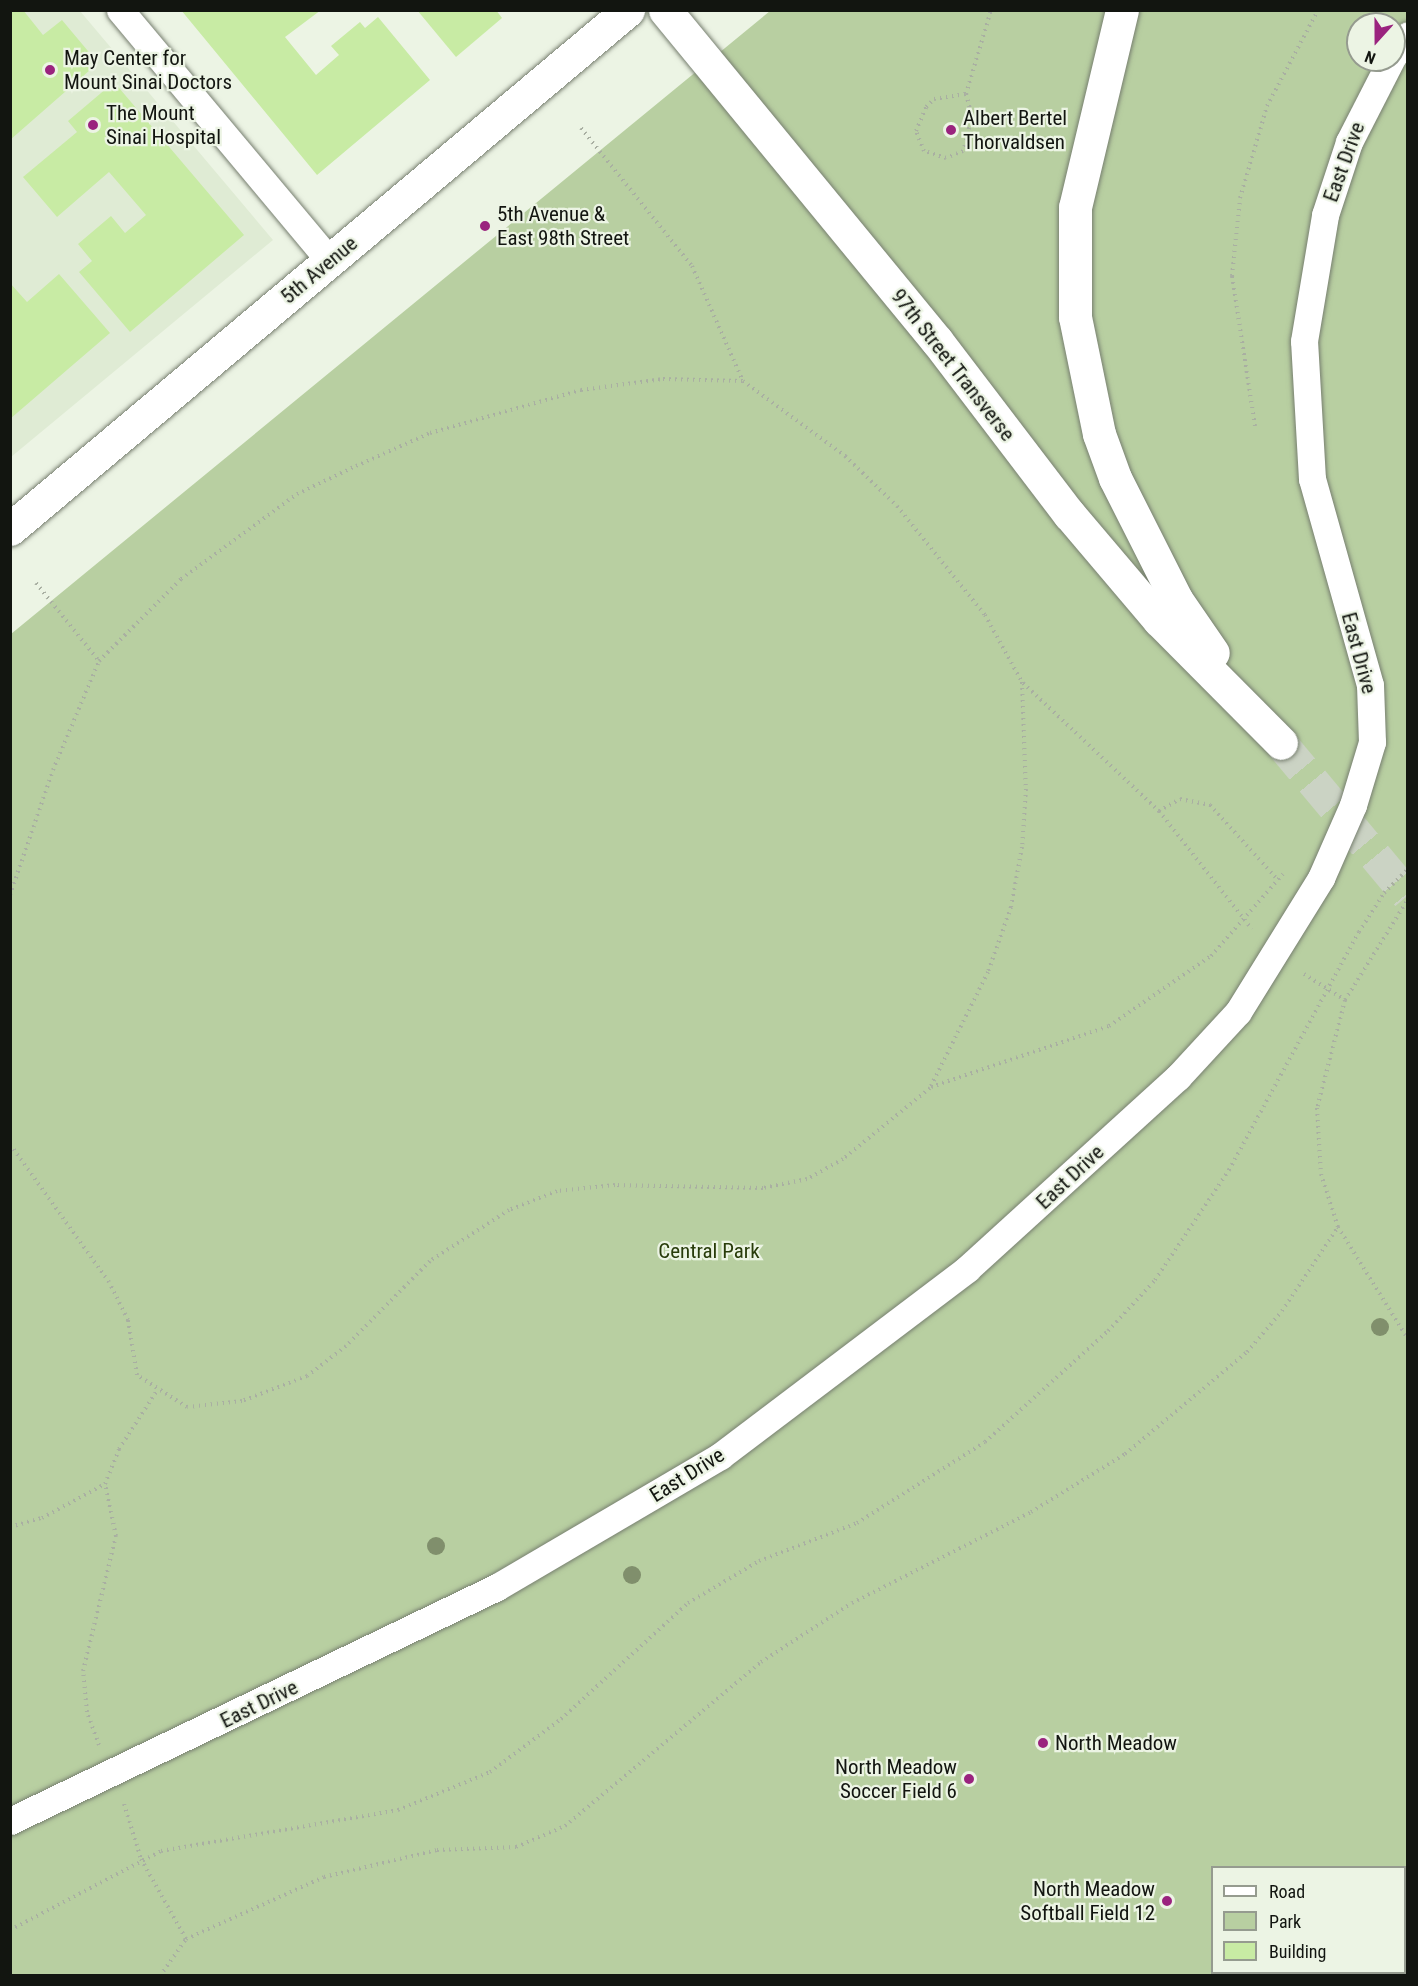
<!DOCTYPE html>
<style>
body{margin:0}
#map{position:relative;width:1418px;height:1986px;overflow:hidden;background:#ecf4e4;font-family:"Roboto Condensed",sans-serif}
div>[style]{position:absolute}
.built>*{inset:0;background:#dfebd4}
.green>*{inset:0;background:#b8cfa1}
.building>*{inset:0;background:#c8eba4}
.secondary-tunnel>*{height:33px;margin-top:-16.5px;transform-origin:0;background:repeating-linear-gradient(90deg,#cbd3c4 0 33px,transparent 0 49px)}
.path>*{height:4px;margin-top:-2px;transform-origin:0;background:repeating-linear-gradient(90deg,#a9afa2 0 1.5px,transparent 0 6px)}
.roads{filter:drop-shadow(0 0 2px #777f70) drop-shadow(0 0 2px #777f70)}
.street>*{height:27px;margin:-13.5px;padding:0 13.5px;transform-origin:13.5px;border-radius:13.5px;background:#fff}
.secondary>*{height:33px;margin:-16.5px;padding:0 16.5px;transform-origin:16.5px;border-radius:16.5px;background:#fff}
.trees>*{width:18px;height:18px;margin:-9px;border-radius:50%;background:#808f6c}
.dots>*{width:16px;height:16px;translate:-50% -50%;box-sizing:border-box;border:3px solid #ecf4e4;border-radius:50%}
span{translate:-50% -50%;white-space:nowrap;text-align:center;line-height:1.15;-webkit-text-stroke:4.5px #ecf4e4;paint-order:stroke}
.poi-label{font-size:21px;color:#121510}
.left{translate:0 -50%;text-align:left}
.right{translate:-100% -50%;text-align:right}
.street-label{font-size:21px;color:#121510}
.park-label{font-size:21px;color:#283c0a}
.frame{position:absolute;inset:0;border:12px solid #121510;pointer-events:none}
.legend{position:absolute;left:1211px;top:1866px;width:195px;height:108px;box-sizing:border-box;background:#ecf4e4;border:2px solid #959b8f;margin:0;padding:8px 10px;list-style:none;font-size:18px;color:#121510}
.legend li{display:flex;align-items:center;gap:12px;height:30px}
.legend b{width:30px;border:2px solid #959b8f}
.north{position:absolute;left:1346px;top:12px;width:60px;height:60px;box-sizing:border-box;background:#ecf4e4;border:2px solid #959b8f;border-radius:50%;rotate:201deg;font-size:16px;font-weight:700;line-height:24px;text-align:center;color:#121510}
.north::after{content:'';display:block;margin:auto;width:21px;height:27px;background:#9a237e;clip-path:polygon(50% 0,100% 100%,50% 72%,0 100%)}
</style>
<div id="map">
<div class="built">
<div style="clip-path:polygon(11px 11px,80px 11px,273px 240px,11px 457px)"></div>
</div>
<div class="green">
<div style="clip-path:polygon(evenodd,770px 11px,1407px 11px,1407px 1975px,11px 1975px,11px 634px,770px 11px,1358px 24px,1394px 24px,1394px 60px,1358px 60px,1358px 24px,770px 11px,1212px 1868px,1404px 1868px,1404px 1972px,1212px 1972px,1212px 1868px)"></div>
</div>
<div class="building">
<div style="clip-path:polygon(10px 10px,23px 10px,43px 35px,62px 20px,98px 63px,10px 140px)"></div>
<div style="clip-path:polygon(181px 10px,321px 10px,285px 37px,316px 75px,339px 55px,331px 46px,360px 22px,365px 28px,378px 17px,430px 80px,317px 175px)"></div>
<div style="clip-path:polygon(417px 10px,496px 10px,502px 18px,456px 57px)"></div>
<div style="clip-path:polygon(114px 82px,244px 235px,130px 332px,79px 272px,92px 261px,78px 244px,111px 216px,125px 233px,146px 215px,109px 172px,57px 217px,23px 177px,77px 132px,68px 121px)"></div>
<div style="clip-path:polygon(59px 274px,110px 333px,10px 419px,10px 283px,27px 302px)"></div>
</div>
<div class="secondary-tunnel">
<div style="left:1281px;top:743px;width:198px;rotate:50.1deg"></div>
</div>
<div class="path">
<div style="left:966px;top:94px;width:23px;rotate:75deg"></div>
<div style="left:972px;top:116px;width:36px;rotate:104deg"></div>
<div style="left:963px;top:151px;width:18px;rotate:158deg"></div>
<div style="left:946px;top:158px;width:23px;rotate:-162deg"></div>
<div style="left:924px;top:151px;width:22px;rotate:-112deg"></div>
<div style="left:916px;top:131px;width:26px;rotate:-67deg"></div>
<div style="left:926px;top:107px;width:11px;rotate:-45deg"></div>
<div style="left:934px;top:99px;width:32px;rotate:-9deg"></div>
<div style="left:966px;top:94px;width:88px;rotate:-73.4deg"></div>
<div style="left:581px;top:128px;width:177px;rotate:51.2deg"></div>
<div style="left:692px;top:266px;width:126px;rotate:66.1deg"></div>
<div style="left:1255px;top:426px;width:152px;rotate:-98.7deg"></div>
<div style="left:1232px;top:276px;width:78px;rotate:-84.1deg"></div>
<div style="left:1240px;top:198px;width:96px;rotate:-73.6deg"></div>
<div style="left:1267px;top:106px;width:109px;rotate:-62deg"></div>
<div style="left:36px;top:583px;width:100px;rotate:51.1deg"></div>
<div style="left:1023px;top:683px;width:187px;rotate:43.3deg"></div>
<div style="left:1159px;top:811px;width:150px;rotate:51.8deg"></div>
<div style="left:1159px;top:811px;width:24px;rotate:-30deg"></div>
<div style="left:1180px;top:799px;width:31px;rotate:11deg"></div>
<div style="left:1210px;top:805px;width:101px;rotate:47.8deg"></div>
<div style="left:10px;top:895px;width:132px;rotate:-71deg"></div>
<div style="left:53px;top:770px;width:118px;rotate:-67.1deg"></div>
<div style="left:99px;top:661px;width:116px;rotate:-45deg"></div>
<div style="left:181px;top:579px;width:144px;rotate:-36.2deg"></div>
<div style="left:297px;top:494px;width:65px;rotate:-25.4deg"></div>
<div style="left:356px;top:466px;width:81px;rotate:-24deg"></div>
<div style="left:430px;top:433px;width:157px;rotate:-15.9deg"></div>
<div style="left:581px;top:390px;width:83px;rotate:-7.6deg"></div>
<div style="left:663px;top:379px;width:80px;rotate:1.4deg"></div>
<div style="left:743px;top:381px;width:127px;rotate:36.3deg"></div>
<div style="left:845px;top:456px;width:72px;rotate:43.9deg"></div>
<div style="left:897px;top:506px;width:140px;rotate:51.1deg"></div>
<div style="left:985px;top:615px;width:77px;rotate:61.1deg"></div>
<div style="left:1022px;top:682px;width:107px;rotate:87.9deg"></div>
<div style="left:1026px;top:789px;width:58px;rotate:93.9deg"></div>
<div style="left:1022px;top:847px;width:61px;rotate:100.4deg"></div>
<div style="left:1011px;top:907px;width:69px;rotate:109.5deg"></div>
<div style="left:988px;top:972px;width:130px;rotate:116.6deg"></div>
<div style="left:930px;top:1088px;width:112px;rotate:140.8deg"></div>
<div style="left:843px;top:1159px;width:41px;rotate:150.9deg"></div>
<div style="left:807px;top:1179px;width:45px;rotate:168.4deg"></div>
<div style="left:763px;top:1188px;width:148px;rotate:-178.8deg"></div>
<div style="left:615px;top:1185px;width:58px;rotate:174.1deg"></div>
<div style="left:557px;top:1191px;width:52px;rotate:158.4deg"></div>
<div style="left:509px;top:1210px;width:94px;rotate:147.2deg"></div>
<div style="left:430px;top:1261px;width:120px;rotate:134.7deg"></div>
<div style="left:346px;top:1346px;width:49px;rotate:142.4deg"></div>
<div style="left:307px;top:1376px;width:70px;rotate:159deg"></div>
<div style="left:242px;top:1401px;width:55px;rotate:173.8deg"></div>
<div style="left:187px;top:1407px;width:59px;rotate:-147.4deg"></div>
<div style="left:137px;top:1375px;width:56px;rotate:-99.3deg"></div>
<div style="left:128px;top:1320px;width:42px;rotate:-116.6deg"></div>
<div style="left:109px;top:1282px;width:170px;rotate:-125.7deg"></div>
<div style="left:1304px;top:974px;width:49px;rotate:32.4deg"></div>
<div style="left:1345px;top:1000px;width:119px;rotate:-58deg"></div>
<div style="left:1345px;top:1000px;width:112px;rotate:104.5deg"></div>
<div style="left:1317px;top:1108px;width:66px;rotate:86.5deg"></div>
<div style="left:1321px;top:1174px;width:56px;rotate:72.2deg"></div>
<div style="left:1338px;top:1227px;width:132px;rotate:58deg"></div>
<div style="left:931px;top:1087px;width:188px;rotate:-18.9deg"></div>
<div style="left:1109px;top:1026px;width:124px;rotate:-34.5deg"></div>
<div style="left:1211px;top:956px;width:109px;rotate:-48.7deg"></div>
<div style="left:10px;top:1527px;width:33px;rotate:-16deg"></div>
<div style="left:42px;top:1518px;width:72px;rotate:-28.4deg"></div>
<div style="left:105px;top:1484px;width:38px;rotate:-68deg"></div>
<div style="left:119px;top:1449px;width:68px;rotate:-57deg"></div>
<div style="left:99px;top:1745px;width:35px;rotate:-110deg"></div>
<div style="left:87px;top:1712px;width:41px;rotate:-95.6deg"></div>
<div style="left:83px;top:1671px;width:139px;rotate:-76.3deg"></div>
<div style="left:116px;top:1536px;width:53px;rotate:-101.9deg"></div>
<div style="left:124px;top:1804px;width:58px;rotate:72.8deg"></div>
<div style="left:141px;top:1859px;width:92px;rotate:60.6deg"></div>
<div style="left:1404px;top:1924px;width:5px;rotate:-37deg"></div>
<div style="left:10px;top:1930px;width:170px;rotate:-27.6deg"></div>
<div style="left:161px;top:1851px;width:241px;rotate:-9.8deg"></div>
<div style="left:398px;top:1810px;width:100px;rotate:-22.4deg"></div>
<div style="left:490px;top:1772px;width:89px;rotate:-36.7deg"></div>
<div style="left:561px;top:1719px;width:172px;rotate:-42.4deg"></div>
<div style="left:688px;top:1603px;width:82px;rotate:-30.6deg"></div>
<div style="left:759px;top:1561px;width:105px;rotate:-21.2deg"></div>
<div style="left:857px;top:1523px;width:151px;rotate:-32.3deg"></div>
<div style="left:985px;top:1442px;width:166px;rotate:-42.1deg"></div>
<div style="left:1108px;top:1331px;width:69px;rotate:-47.3deg"></div>
<div style="left:1155px;top:1280px;width:133px;rotate:-56.1deg"></div>
<div style="left:1229px;top:1170px;width:271px;rotate:-61.4deg"></div>
<div style="left:1359px;top:932px;width:46px;rotate:-57.3deg"></div>
<div style="left:1384px;top:893px;width:34px;rotate:-45deg"></div>
<div style="left:160px;top:1976px;width:45px;rotate:-54.9deg"></div>
<div style="left:186px;top:1939px;width:151px;rotate:-24.2deg"></div>
<div style="left:324px;top:1877px;width:116px;rotate:-13.4deg"></div>
<div style="left:437px;top:1850px;width:79px;rotate:-2.2deg"></div>
<div style="left:516px;top:1847px;width:53px;rotate:-23.2deg"></div>
<div style="left:565px;top:1826px;width:256px;rotate:-39.9deg"></div>
<div style="left:761px;top:1662px;width:108px;rotate:-33deg"></div>
<div style="left:852px;top:1603px;width:201px;rotate:-26.9deg"></div>
<div style="left:1031px;top:1512px;width:110px;rotate:-31.7deg"></div>
<div style="left:1125px;top:1454px;width:159px;rotate:-39.9deg"></div>
<div style="left:1247px;top:1352px;width:54px;rotate:-49.5deg"></div>
<div style="left:1282px;top:1311px;width:101px;rotate:-56.3deg"></div>
<div style="left:1361px;top:1976px;width:4px;rotate:-63deg"></div>
</div>
<div class="roads">
<div class="street">
<div style="left:120px;top:10px;width:327px;rotate:50.1deg"></div>
<div style="left:1394px;top:55px;width:24px;rotate:-55deg"></div>
<div style="left:10px;top:1821px;width:540px;rotate:-25.66deg"></div>
<div style="left:497px;top:1587px;width:259px;rotate:-30.4deg"></div>
<div style="left:720px;top:1456px;width:310px;rotate:-37.1deg"></div>
<div style="left:967px;top:1269px;width:285px;rotate:-42.3deg"></div>
<div style="left:1178px;top:1077px;width:88px;rotate:-47.3deg"></div>
<div style="left:1238px;top:1012px;width:158px;rotate:-58.2deg"></div>
<div style="left:1321px;top:878px;width:80px;rotate:-66.3deg"></div>
<div style="left:1353px;top:805px;width:66px;rotate:-73.2deg"></div>
<div style="left:1372px;top:742px;width:57px;rotate:-92deg"></div>
<div style="left:1370px;top:685px;width:214px;rotate:-105.7deg"></div>
<div style="left:1312px;top:479px;width:138px;rotate:-93.3deg"></div>
<div style="left:1304px;top:341px;width:128px;rotate:-80.5deg"></div>
<div style="left:1325px;top:215px;width:77px;rotate:-71.8deg"></div>
<div style="left:1349px;top:142px;width:92px;rotate:-62.9deg"></div>
</div>
<div class="secondary">
<div style="left:665px;top:10px;width:428px;rotate:50.6deg"></div>
<div style="left:937px;top:341px;width:218px;rotate:52.7deg"></div>
<div style="left:1069px;top:514px;width:139px;rotate:49.7deg"></div>
<div style="left:1159px;top:620px;width:173px;rotate:45.2deg"></div>
<div style="left:1122px;top:10px;width:203px;rotate:103.4deg"></div>
<div style="left:1075px;top:207px;width:110px;rotate:90deg"></div>
<div style="left:1075px;top:317px;width:119px;rotate:78.4deg"></div>
<div style="left:1099px;top:434px;width:47px;rotate:70deg"></div>
<div style="left:1115px;top:478px;width:136px;rotate:63.2deg"></div>
<div style="left:1176px;top:599px;width:65px;rotate:55.6deg"></div>
<div style="left:10px;top:529px;width:807px;rotate:-40.02deg"></div>
</div>
</div>
<div class="trees">
<div style="left:1380px;top:1327px"></div>
<div style="left:436px;top:1546px"></div>
<div style="left:632px;top:1575px"></div>
</div>
<div class="dots">
<div style="left:50px;top:70px;background:#9a237e"></div>
<div style="left:93px;top:125px;background:#9a237e"></div>
<div style="left:951px;top:130px;background:#9a237e"></div>
<div style="left:485px;top:226px;background:#9a237e"></div>
<div style="left:1043px;top:1743px;background:#9a237e"></div>
<div style="left:969px;top:1779px;background:#9a237e"></div>
<div style="left:1167px;top:1901px;background:#9a237e"></div>
</div>
<div class="poi-label">
<span class="left" style="left:64px;top:70px">May Center for<br>Mount Sinai Doctors</span>
<span class="left" style="left:106px;top:125px">The Mount<br>Sinai Hospital</span>
<span class="left" style="left:963px;top:130px">Albert Bertel<br>Thorvaldsen</span>
<span class="left" style="left:497px;top:226px">5th Avenue &amp;<br>East 98th Street</span>
<span class="left" style="left:1055px;top:1743px">North Meadow</span>
<span class="right" style="left:957px;top:1779px">North Meadow<br>Soccer Field 6</span>
<span class="right" style="left:1155px;top:1901px">North Meadow<br>Softball Field 12</span>
</div>
<div class="street-label">
<span style="left:1344px;top:162px;rotate:-70deg">East Drive</span>
<span style="left:319px;top:270px;rotate:-40deg">5th Avenue</span>
<span style="left:953px;top:365px;rotate:52deg">97th Street Transverse</span>
<span style="left:1359px;top:653px;rotate:75deg">East Drive</span>
<span style="left:1070px;top:1177px;rotate:-43deg">East Drive</span>
<span style="left:687px;top:1475px;rotate:-32deg">East Drive</span>
<span style="left:259px;top:1704px;rotate:-26deg">East Drive</span>
</div>
<div class="park-label">
<span style="left:709px;top:1251px">Central Park</span>
</div>
<div class="frame"></div>
<ul class="legend">
<li><b style="height:8px;background:#fff"></b>Road</li>
<li><b style="height:16px;background:#b8cfa1"></b>Park</li>
<li><b style="height:16px;background:#c8eba4"></b>Building</li>
</ul>
<div class="north">N</div>
</div>
